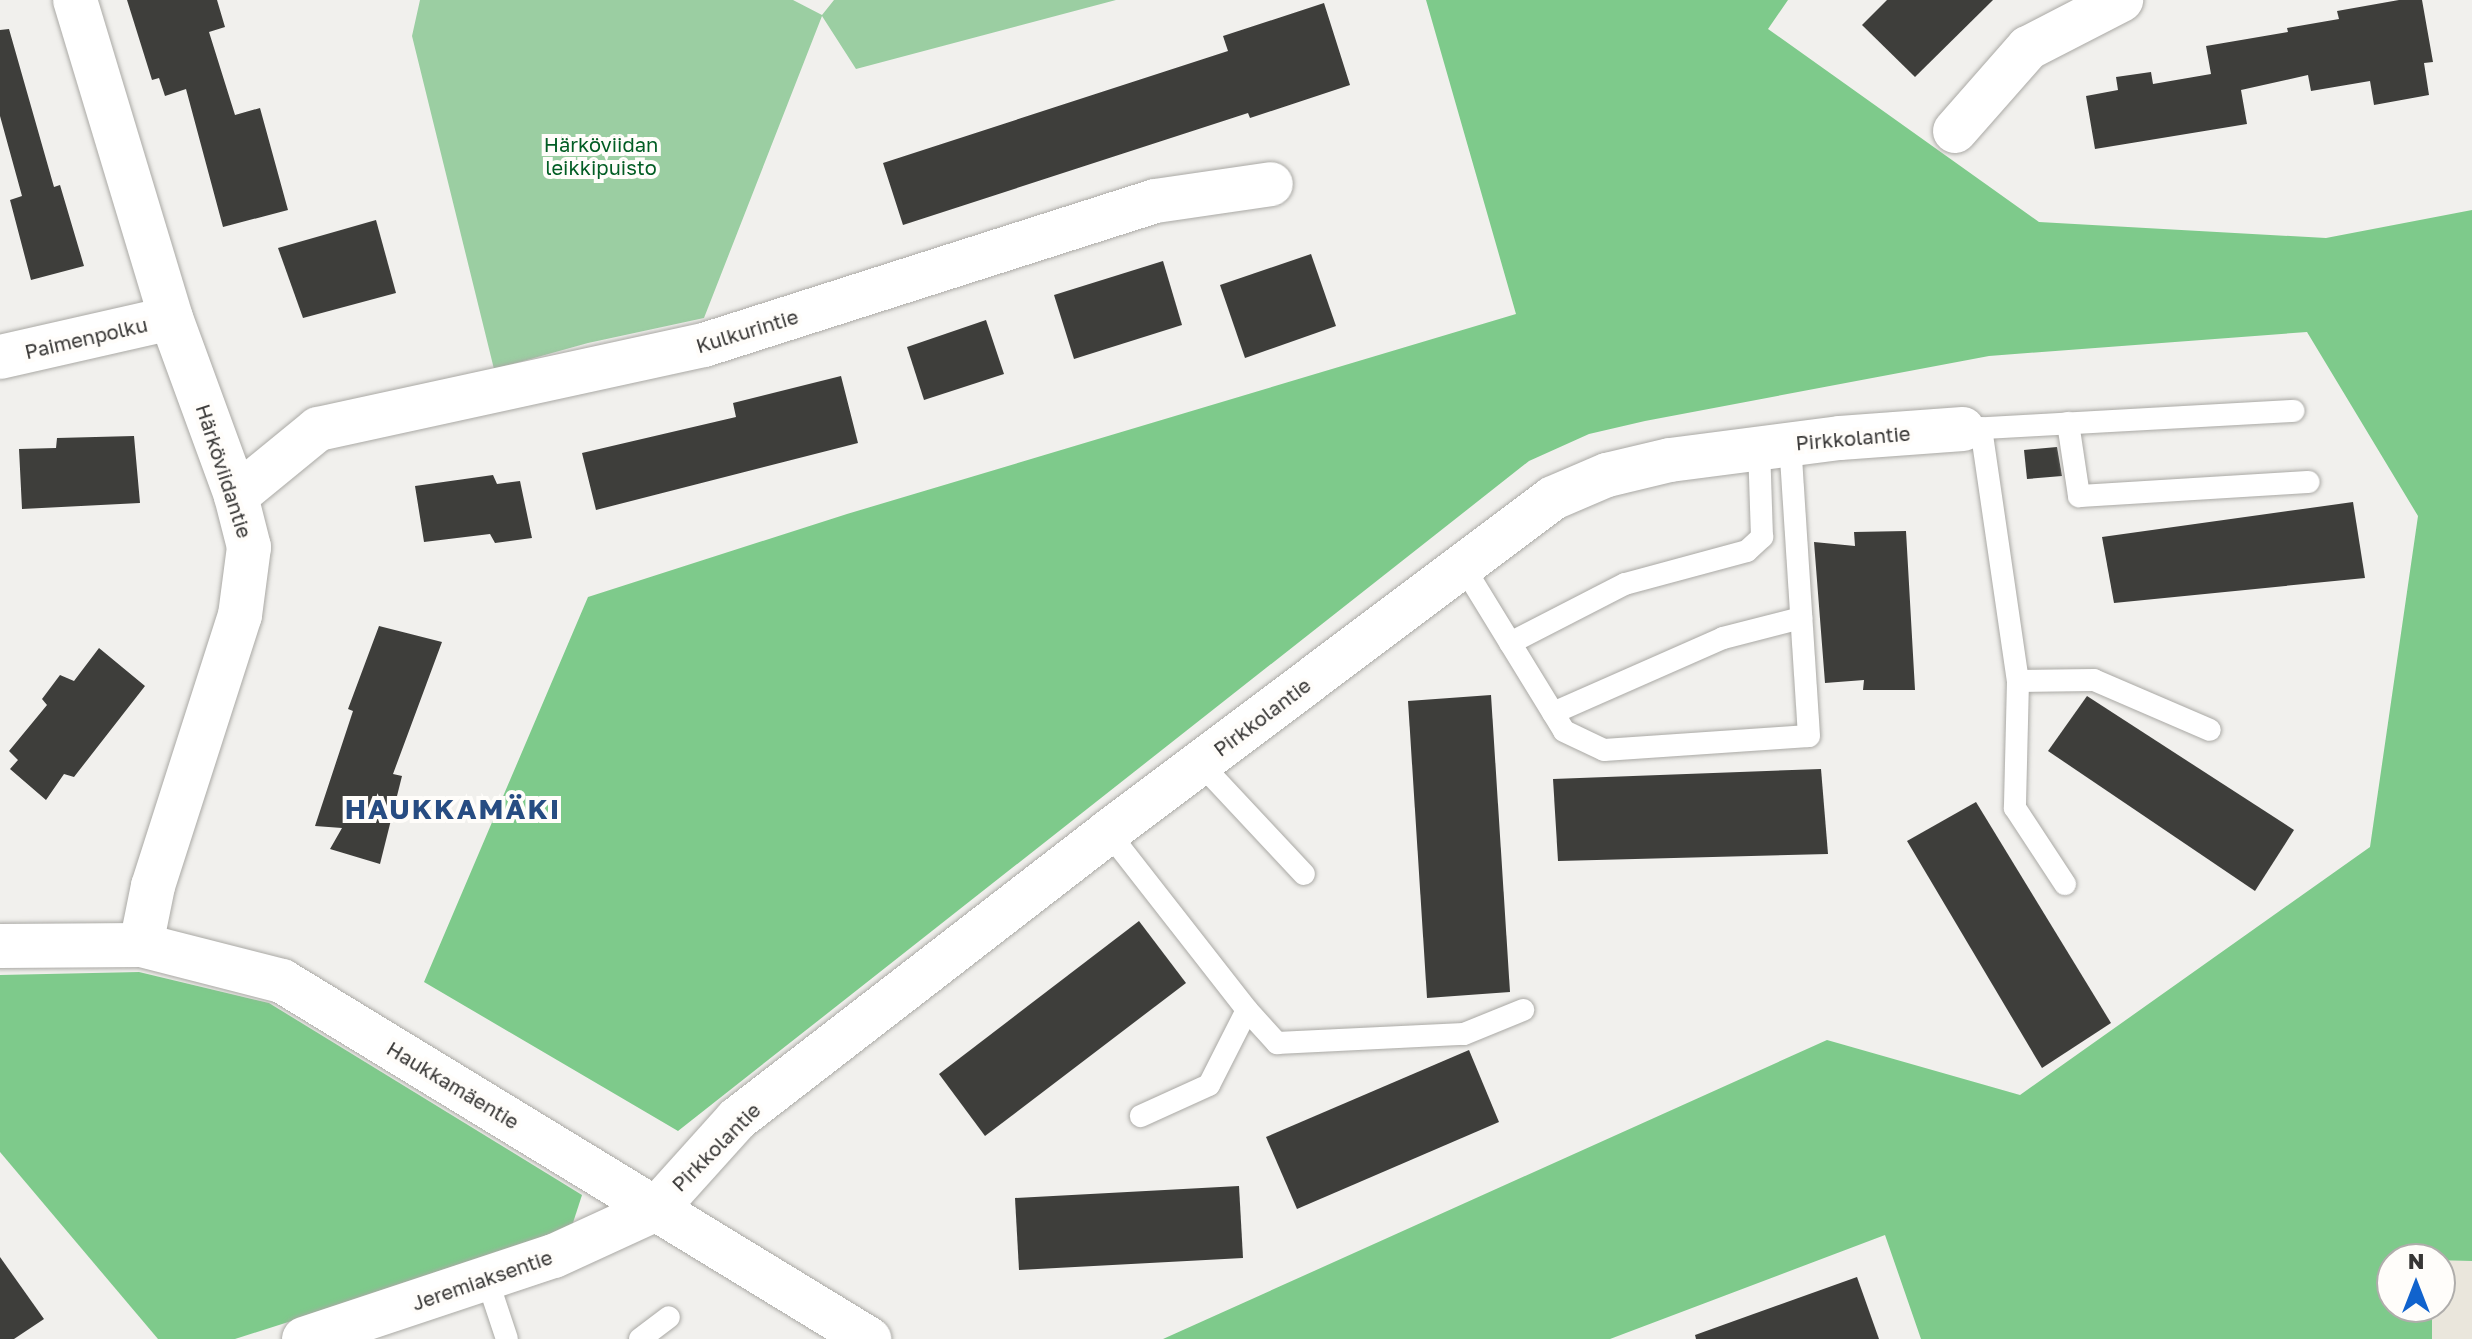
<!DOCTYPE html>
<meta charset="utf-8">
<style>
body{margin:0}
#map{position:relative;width:2472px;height:1339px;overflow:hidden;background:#f1f0ed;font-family:"Golos Text",sans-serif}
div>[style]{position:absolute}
.built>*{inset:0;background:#eae6dc}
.green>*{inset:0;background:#9bcea2}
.forest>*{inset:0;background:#7eca8b}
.building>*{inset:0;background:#3e3e3b}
.roads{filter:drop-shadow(0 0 2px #aaa9a5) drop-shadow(0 0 2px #aaa9a5)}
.lane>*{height:22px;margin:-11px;padding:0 11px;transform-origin:11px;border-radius:11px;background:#fff}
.street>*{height:44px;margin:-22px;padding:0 22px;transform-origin:22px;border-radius:22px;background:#fff}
.secondary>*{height:44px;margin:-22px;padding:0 22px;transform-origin:22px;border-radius:22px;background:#fff}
span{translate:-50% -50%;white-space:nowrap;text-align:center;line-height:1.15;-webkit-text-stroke:8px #fffdfa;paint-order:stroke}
.park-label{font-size:20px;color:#025d24}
.street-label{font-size:20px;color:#373635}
.district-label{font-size:28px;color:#274c82;font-weight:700;letter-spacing:2px}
.north{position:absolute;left:2376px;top:1243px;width:80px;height:80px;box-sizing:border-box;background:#fffdfa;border:2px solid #afadab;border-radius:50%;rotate:0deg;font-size:22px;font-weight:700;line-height:32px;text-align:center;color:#373635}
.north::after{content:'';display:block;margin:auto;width:28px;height:36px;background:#1163cd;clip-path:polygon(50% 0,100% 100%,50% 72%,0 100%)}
</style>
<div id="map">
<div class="built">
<div style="clip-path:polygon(2440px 1260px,2472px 1261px,2472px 1339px,2432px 1339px,2432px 1307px,2440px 1307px)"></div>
</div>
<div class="green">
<div style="clip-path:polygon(420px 0,793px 0,822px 15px,834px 0,1116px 0,856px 69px,822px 16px,704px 318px,588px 343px,494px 369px,412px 36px)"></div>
</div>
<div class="forest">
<div style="clip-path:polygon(1426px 0,1788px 0,1768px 29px,2039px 222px,2326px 238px,2472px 210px,2472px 1261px,2392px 1259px,2392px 1307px,2432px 1307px,2432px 1339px,1921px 1339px,1885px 1235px,1610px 1339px,1163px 1339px,1827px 1040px,2020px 1095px,2370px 847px,2418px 516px,2307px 332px,1989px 356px,1645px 421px,1589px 434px,1529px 461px,678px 1131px,424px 982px,588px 597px,847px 514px,1516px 314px)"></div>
<div style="clip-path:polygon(139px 972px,269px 1003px,582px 1195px,570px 1232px,235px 1339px,158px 1339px,0 1152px,0 975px)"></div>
</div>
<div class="building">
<div style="clip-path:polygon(127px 0,217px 0,225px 27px,209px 32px,235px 115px,260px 108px,288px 210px,223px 227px,186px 89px,165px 96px,159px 78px,152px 80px)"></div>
<div style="clip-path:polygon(1887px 0,1993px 0,1915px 77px,1862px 25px)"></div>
<div style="clip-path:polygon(2399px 0,2422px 0,2433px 62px,2424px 63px,2429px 95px,2374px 105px,2370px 81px,2311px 91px,2308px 75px,2241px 90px,2247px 124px,2095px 149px,2086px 96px,2118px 90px,2116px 77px,2151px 72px,2153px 84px,2211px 74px,2206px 46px,2288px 32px,2287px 28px,2339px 19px,2337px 11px)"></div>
<div style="clip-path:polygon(1324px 3px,1350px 85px,1250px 118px,1248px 113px,903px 225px,883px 163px,1228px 51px,1223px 36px)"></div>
<div style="clip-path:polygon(9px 29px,54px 187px,60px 185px,84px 266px,31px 280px,10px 200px,22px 196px,0 116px,0 30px)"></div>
<div style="clip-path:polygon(376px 220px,396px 293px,303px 318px,278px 248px)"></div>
<div style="clip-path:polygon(1311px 254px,1336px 326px,1245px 358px,1220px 285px)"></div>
<div style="clip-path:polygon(1163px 261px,1182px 325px,1074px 359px,1054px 295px)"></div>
<div style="clip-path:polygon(986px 320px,1004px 374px,924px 400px,907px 347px)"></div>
<div style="clip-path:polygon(841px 376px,858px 443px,596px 510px,582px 453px,736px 417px,733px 403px)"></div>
<div style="clip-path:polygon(134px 436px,140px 503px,22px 509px,19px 449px,56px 448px,57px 438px)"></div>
<div style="clip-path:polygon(2057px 447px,2062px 476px,2027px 479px,2024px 450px)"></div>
<div style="clip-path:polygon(493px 475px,497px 484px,520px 481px,532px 538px,495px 543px,490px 534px,424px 542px,415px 486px)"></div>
<div style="clip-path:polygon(2353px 502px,2365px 578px,2114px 603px,2102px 537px)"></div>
<div style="clip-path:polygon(1906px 531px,1915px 690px,1863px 690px,1864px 680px,1825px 683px,1814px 542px,1855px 546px,1854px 532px)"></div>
<div style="clip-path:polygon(379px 626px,442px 642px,393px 774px,402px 776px,380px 864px,330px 849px,342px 828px,315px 826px,353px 711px,348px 709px)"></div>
<div style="clip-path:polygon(99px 648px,145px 686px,74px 777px,64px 774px,46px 800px,10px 769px,18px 760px,9px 751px,47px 705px,42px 699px,60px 675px,74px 681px)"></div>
<div style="clip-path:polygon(1491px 695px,1510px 992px,1427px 998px,1408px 701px)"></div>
<div style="clip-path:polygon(2087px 696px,2294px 830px,2255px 891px,2048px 751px)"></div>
<div style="clip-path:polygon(1821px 769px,1828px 854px,1558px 861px,1553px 779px)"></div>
<div style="clip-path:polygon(1976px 802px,2111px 1023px,2042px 1068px,1907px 841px)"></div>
<div style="clip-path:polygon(1139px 921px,1186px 983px,985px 1136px,939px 1074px)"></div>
<div style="clip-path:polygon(1469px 1050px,1499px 1122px,1297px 1209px,1266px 1137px)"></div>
<div style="clip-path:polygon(1239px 1186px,1243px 1258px,1019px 1270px,1015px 1198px)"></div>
<div style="clip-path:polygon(0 1257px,44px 1319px,14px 1339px,0 1339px)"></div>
<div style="clip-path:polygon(1857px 1277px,1879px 1339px,1696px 1339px,1695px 1335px)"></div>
</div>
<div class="roads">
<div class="lane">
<div style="left:2068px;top:423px;width:74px;rotate:81.4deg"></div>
<div style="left:2079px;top:496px;width:230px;rotate:-3.5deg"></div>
<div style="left:1981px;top:428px;width:256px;rotate:81.7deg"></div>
<div style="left:2018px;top:681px;width:127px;rotate:91.4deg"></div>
<div style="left:2015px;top:808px;width:91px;rotate:56.7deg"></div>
<div style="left:1968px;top:429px;width:326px;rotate:-3.2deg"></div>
<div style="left:1463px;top:566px;width:193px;rotate:58.5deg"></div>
<div style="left:1564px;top:731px;width:44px;rotate:25.4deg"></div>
<div style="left:1604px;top:750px;width:205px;rotate:-3.9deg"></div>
<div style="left:1809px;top:736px;width:293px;rotate:-93.7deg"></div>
<div style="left:1510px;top:643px;width:129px;rotate:-27.2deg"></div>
<div style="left:1625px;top:584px;width:126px;rotate:-15.1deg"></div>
<div style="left:1747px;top:551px;width:21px;rotate:-43deg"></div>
<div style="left:1762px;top:537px;width:89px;rotate:-91.9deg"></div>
<div style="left:2018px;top:681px;width:76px;rotate:-0.8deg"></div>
<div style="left:2094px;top:680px;width:126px;rotate:23.3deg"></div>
<div style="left:1553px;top:713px;width:186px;rotate:-23.8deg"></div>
<div style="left:1723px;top:638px;width:81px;rotate:-14.4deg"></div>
<div style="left:1200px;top:763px;width:152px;rotate:46.9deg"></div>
<div style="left:1108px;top:832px;width:226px;rotate:52deg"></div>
<div style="left:1247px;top:1010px;width:84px;rotate:116.9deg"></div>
<div style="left:1209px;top:1085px;width:75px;rotate:155.5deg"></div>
<div style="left:1247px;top:1010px;width:45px;rotate:47.7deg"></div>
<div style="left:1277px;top:1043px;width:187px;rotate:-2.8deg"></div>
<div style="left:1464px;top:1034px;width:64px;rotate:-22.1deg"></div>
<div style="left:487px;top:1279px;width:63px;rotate:71.6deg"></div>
<div style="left:640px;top:1339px;width:36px;rotate:-37deg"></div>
</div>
<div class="street">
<div style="left:75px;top:0;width:332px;rotate:73.2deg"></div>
<div style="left:171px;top:318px;width:189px;rotate:69.9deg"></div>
<div style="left:236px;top:496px;width:53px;rotate:75.7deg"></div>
<div style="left:249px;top:547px;width:69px;rotate:97.5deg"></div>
<div style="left:240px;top:615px;width:285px;rotate:107.8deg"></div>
<div style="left:153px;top:886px;width:60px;rotate:101.5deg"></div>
<div style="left:1955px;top:131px;width:111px;rotate:-48.7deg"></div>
<div style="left:2028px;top:48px;width:105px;rotate:-27.3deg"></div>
<div style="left:0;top:357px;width:175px;rotate:-12.8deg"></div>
<div style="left:236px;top:496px;width:106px;rotate:-39.3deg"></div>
<div style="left:318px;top:429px;width:395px;rotate:-12.3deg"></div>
<div style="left:704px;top:345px;width:473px;rotate:-17.7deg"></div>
<div style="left:1155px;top:201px;width:117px;rotate:-8.3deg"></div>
<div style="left:304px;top:1339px;width:263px;rotate:-18.4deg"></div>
<div style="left:554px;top:1256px;width:112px;rotate:-24.7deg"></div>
<div style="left:656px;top:1209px;width:121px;rotate:-48deg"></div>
<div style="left:737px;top:1119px;width:469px;rotate:-37.7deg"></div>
<div style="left:1108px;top:832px;width:556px;rotate:-36.89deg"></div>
<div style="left:1553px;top:498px;width:59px;rotate:-23.1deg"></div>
<div style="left:1607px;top:475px;width:65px;rotate:-13.4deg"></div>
<div style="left:1670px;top:460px;width:171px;rotate:-7.4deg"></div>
<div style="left:1840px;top:438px;width:123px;rotate:-4.2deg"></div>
</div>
<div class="secondary">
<div style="left:0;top:946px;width:141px;rotate:-0.4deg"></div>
<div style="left:141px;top:945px;width:146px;rotate:14.3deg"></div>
<div style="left:282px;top:981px;width:688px;rotate:31.38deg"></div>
</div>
</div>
<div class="park-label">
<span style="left:601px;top:156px">Härköviidan<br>leikkipuisto</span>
</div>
<div class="street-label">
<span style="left:747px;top:331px;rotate:-17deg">Kulkurintie</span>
<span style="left:86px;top:338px;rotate:-13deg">Paimenpolku</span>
<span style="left:1853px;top:438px;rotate:-5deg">Pirkkolantie</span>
<span style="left:224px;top:471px;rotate:72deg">Härköviidantie</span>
<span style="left:1262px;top:717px;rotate:-37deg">Pirkkolantie</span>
<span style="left:453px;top:1085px;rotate:31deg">Haukkamäentie</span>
<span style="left:716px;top:1147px;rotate:-45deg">Pirkkolantie</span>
<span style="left:482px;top:1280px;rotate:-19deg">Jeremiaksentie</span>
</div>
<div class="district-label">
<span style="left:453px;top:809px">HAUKKAMÄKI</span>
</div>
<div class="north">N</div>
</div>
